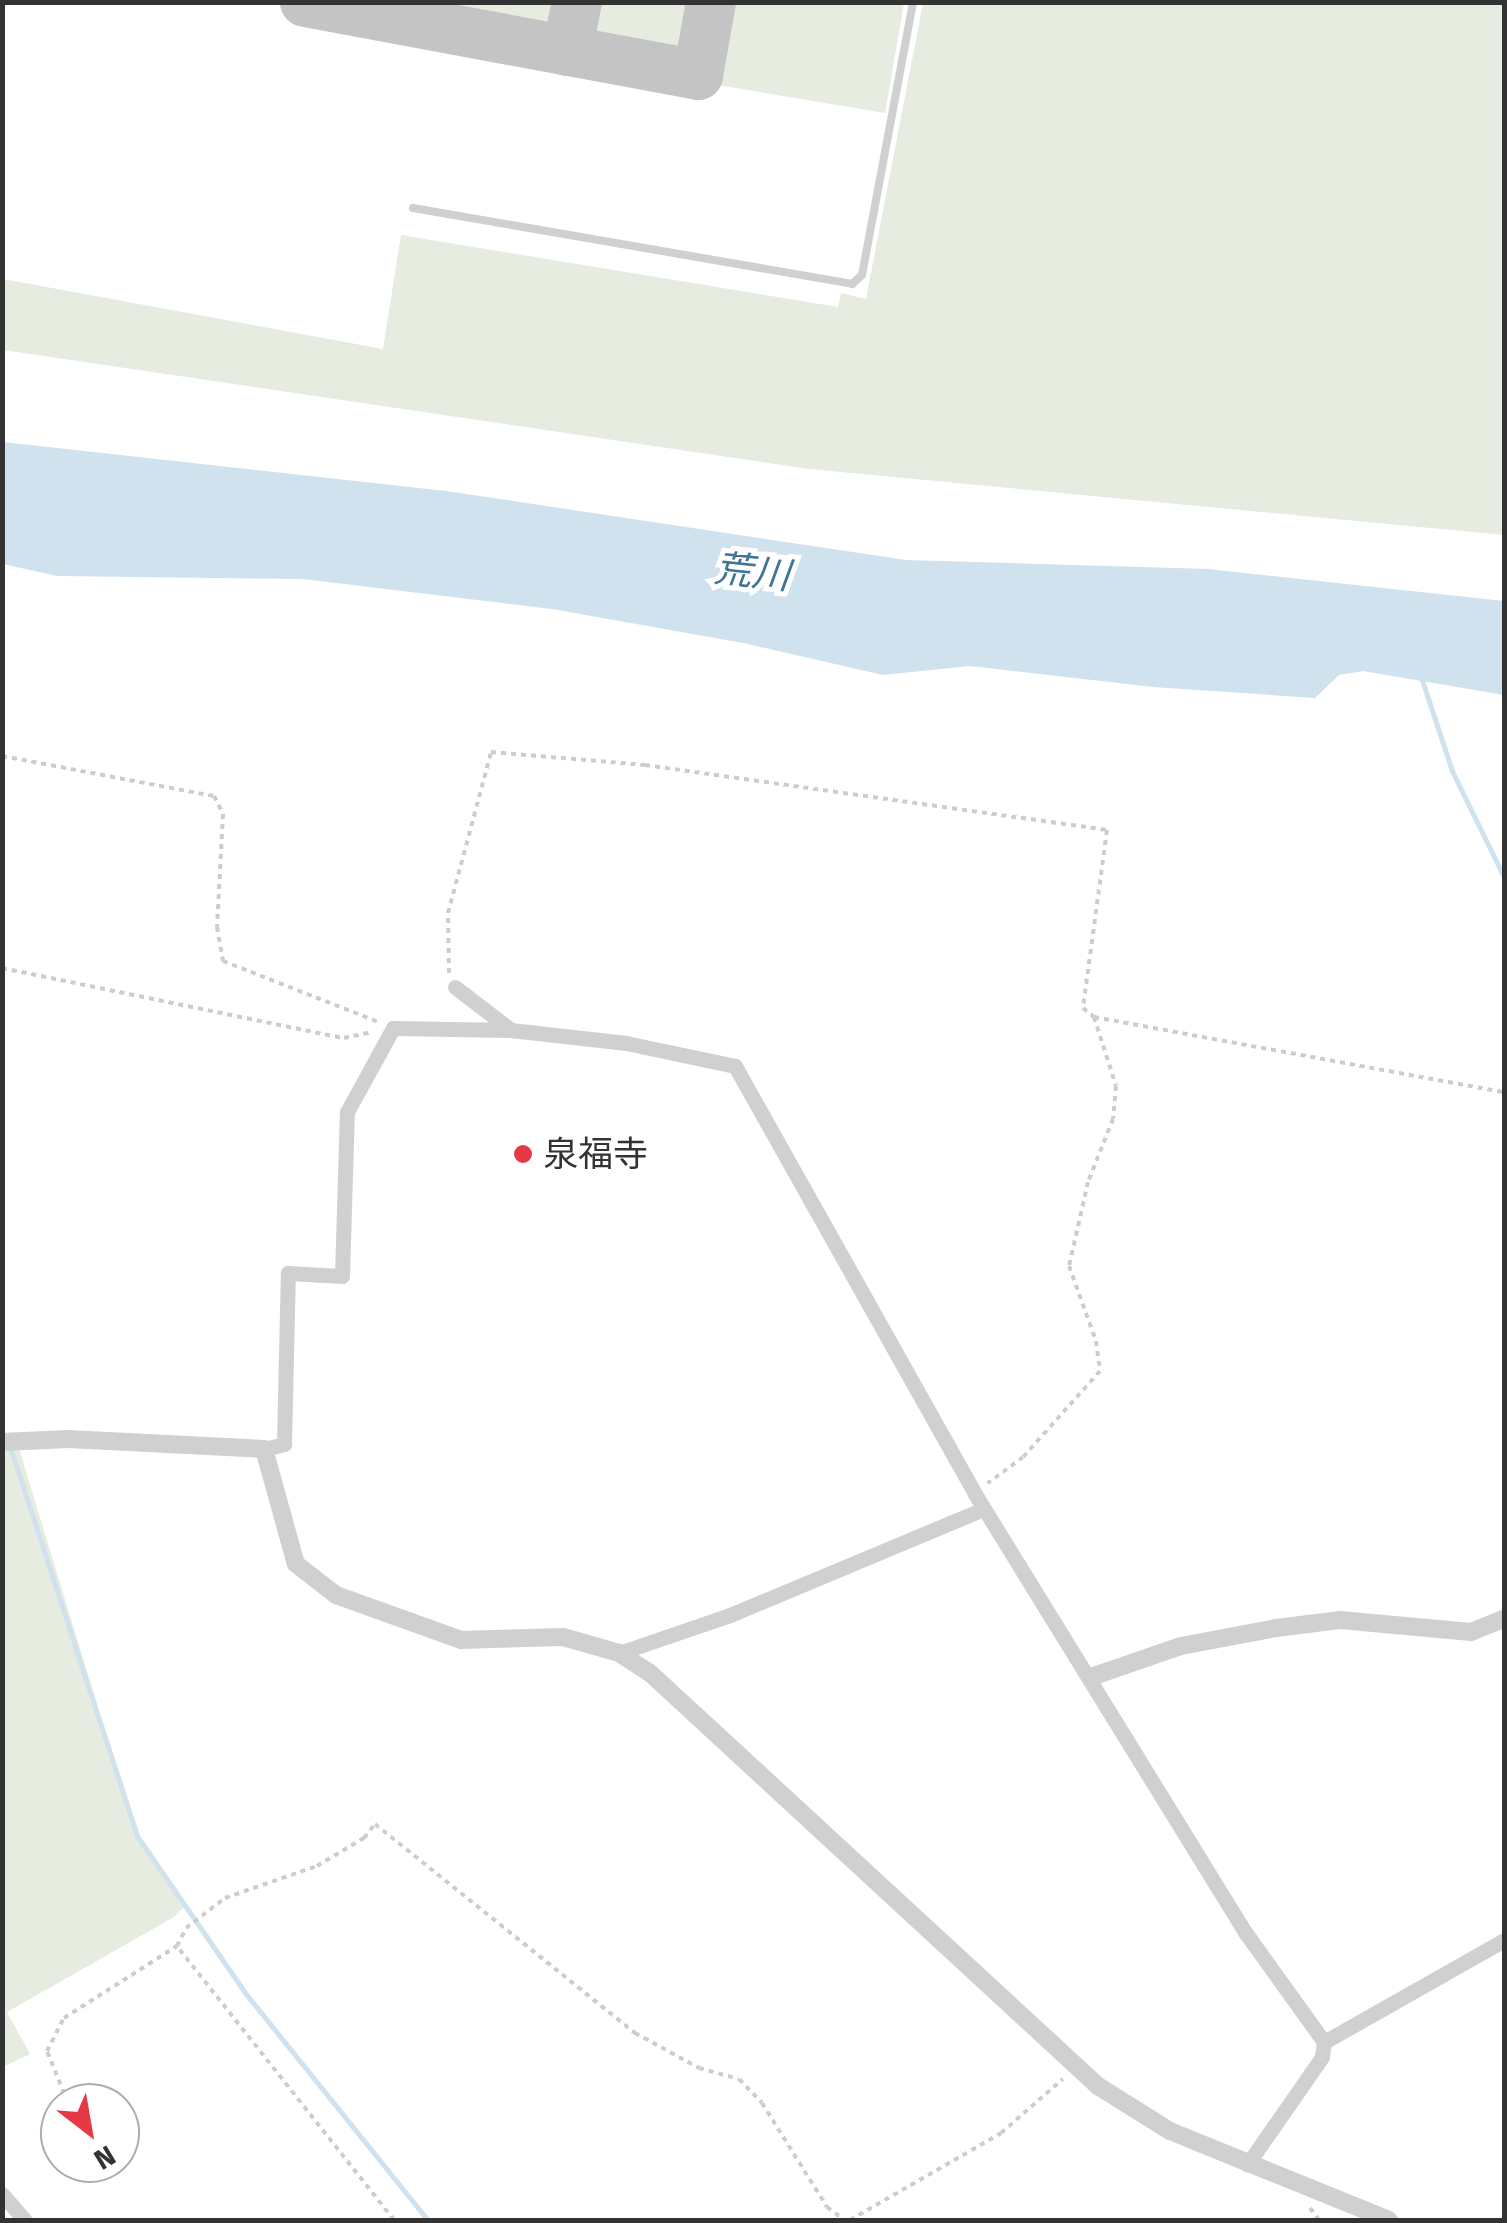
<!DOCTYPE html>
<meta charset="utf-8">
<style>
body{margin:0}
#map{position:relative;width:1507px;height:2223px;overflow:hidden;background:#fff;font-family:"Fira Sans","Noto Sans JP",sans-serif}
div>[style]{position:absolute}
.green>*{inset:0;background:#e6ecdf}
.water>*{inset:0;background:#cfe2ee}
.stream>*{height:5px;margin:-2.5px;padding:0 2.5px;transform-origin:2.5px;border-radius:2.5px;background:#cfe2ee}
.taxiway>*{height:50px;margin:-25px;padding:0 25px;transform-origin:25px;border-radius:25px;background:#c4c4c4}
.path>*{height:4px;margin-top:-2px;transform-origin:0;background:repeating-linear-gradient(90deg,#cdcdcd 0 5px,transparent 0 10px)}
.service>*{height:8px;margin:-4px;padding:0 4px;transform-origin:4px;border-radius:4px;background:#d0d0d0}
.minor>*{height:15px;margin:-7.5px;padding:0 7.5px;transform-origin:7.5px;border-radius:7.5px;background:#d0d0d0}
.tertiary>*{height:18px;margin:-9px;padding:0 9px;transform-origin:9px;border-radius:9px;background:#d0d0d0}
.dots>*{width:28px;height:28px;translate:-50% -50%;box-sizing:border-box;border:5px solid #fff;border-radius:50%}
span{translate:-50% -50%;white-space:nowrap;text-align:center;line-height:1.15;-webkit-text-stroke:10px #fff;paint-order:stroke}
.poi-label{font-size:35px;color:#333}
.left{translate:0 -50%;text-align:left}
.water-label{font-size:38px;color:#3f7597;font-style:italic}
.frame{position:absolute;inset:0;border:5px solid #333;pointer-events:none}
.north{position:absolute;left:40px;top:2083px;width:100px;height:100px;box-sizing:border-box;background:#fff;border:2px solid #adadad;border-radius:50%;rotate:149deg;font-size:28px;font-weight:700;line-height:40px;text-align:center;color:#333}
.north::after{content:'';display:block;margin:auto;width:35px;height:45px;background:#e63946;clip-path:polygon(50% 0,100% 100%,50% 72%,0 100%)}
</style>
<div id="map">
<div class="green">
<div style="clip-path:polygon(404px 3px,560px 2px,560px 3px,555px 32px)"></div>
<div style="clip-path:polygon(599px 3px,696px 3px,688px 57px,592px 43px)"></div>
<div style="clip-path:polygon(723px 3px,904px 3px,885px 113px,706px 83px)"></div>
<div style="clip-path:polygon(923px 3px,1504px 3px,1504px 535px,809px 469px,3px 350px,3px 279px,383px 349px,401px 235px,838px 307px,841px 293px,866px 299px)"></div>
<div style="clip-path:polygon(2px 1442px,17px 1442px,137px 1836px,186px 1905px,174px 1917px,7px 2012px,30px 2054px,3px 2067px)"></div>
</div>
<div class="water">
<div style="clip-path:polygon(3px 442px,446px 491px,906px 560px,1208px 569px,1504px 601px,1504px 695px,1363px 671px,1339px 675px,1315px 698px,1153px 687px,970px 666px,883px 675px,743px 643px,552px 609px,303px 579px,57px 576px,3px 564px)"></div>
</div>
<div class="stream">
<div style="left:1421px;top:677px;width:99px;rotate:71.7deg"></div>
<div style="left:1452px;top:771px;width:118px;rotate:63.9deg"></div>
<div style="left:10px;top:1447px;width:409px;rotate:71.9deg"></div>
<div style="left:137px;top:1836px;width:192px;rotate:55.4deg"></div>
<div style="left:246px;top:1994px;width:290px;rotate:51.2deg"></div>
</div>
<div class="taxiway">
<div style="left:305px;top:2px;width:400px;rotate:10.5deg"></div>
<div style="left:698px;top:75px;width:74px;rotate:-79.9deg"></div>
<div style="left:567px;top:51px;width:50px;rotate:-78.5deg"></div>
</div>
<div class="path">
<div style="left:2px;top:756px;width:216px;rotate:10.7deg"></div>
<div style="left:214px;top:796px;width:20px;rotate:63deg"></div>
<div style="left:223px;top:814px;width:113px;rotate:93deg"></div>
<div style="left:217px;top:927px;width:35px;rotate:80deg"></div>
<div style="left:223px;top:961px;width:168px;rotate:21.4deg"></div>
<div style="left:2px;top:968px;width:349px;rotate:11.6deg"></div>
<div style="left:344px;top:1038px;width:30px;rotate:-12deg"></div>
<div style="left:449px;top:973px;width:60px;rotate:-91deg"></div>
<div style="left:448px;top:913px;width:167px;rotate:-75deg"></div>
<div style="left:491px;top:752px;width:155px;rotate:4.8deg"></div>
<div style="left:645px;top:765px;width:467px;rotate:8deg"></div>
<div style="left:1107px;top:830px;width:180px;rotate:97.7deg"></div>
<div style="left:1083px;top:1008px;width:14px;rotate:39deg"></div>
<div style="left:1094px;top:1017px;width:72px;rotate:72.3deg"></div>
<div style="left:1116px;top:1086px;width:33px;rotate:95deg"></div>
<div style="left:1113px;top:1119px;width:68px;rotate:111.6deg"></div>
<div style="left:1088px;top:1182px;width:86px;rotate:102.7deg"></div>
<div style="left:1069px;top:1266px;width:80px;rotate:70.2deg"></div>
<div style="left:1096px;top:1341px;width:30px;rotate:82deg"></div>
<div style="left:1100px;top:1371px;width:115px;rotate:131.8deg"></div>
<div style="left:1023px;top:1457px;width:44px;rotate:143.4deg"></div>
<div style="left:1094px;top:1017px;width:417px;rotate:10.4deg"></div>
<div style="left:68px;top:2103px;width:56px;rotate:-112deg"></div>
<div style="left:47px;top:2051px;width:37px;rotate:-63deg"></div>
<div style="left:64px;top:2018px;width:134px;rotate:-32.5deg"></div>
<div style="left:1310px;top:2208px;width:15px;rotate:53deg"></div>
<div style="left:394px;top:2220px;width:350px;rotate:-128.4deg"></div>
<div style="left:177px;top:1946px;width:20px;rotate:-63deg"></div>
<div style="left:186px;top:1928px;width:49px;rotate:-37.6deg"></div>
<div style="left:225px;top:1898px;width:97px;rotate:-19.2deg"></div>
<div style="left:317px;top:1866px;width:55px;rotate:-30.8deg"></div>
<div style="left:364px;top:1838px;width:18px;rotate:-52deg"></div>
<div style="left:375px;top:1824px;width:334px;rotate:38.8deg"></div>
<div style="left:635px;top:2033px;width:73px;rotate:28.7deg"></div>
<div style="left:699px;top:2068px;width:41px;rotate:15.4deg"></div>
<div style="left:739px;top:2079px;width:33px;rotate:46deg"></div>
<div style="left:762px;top:2103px;width:123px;rotate:58deg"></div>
<div style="left:827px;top:2207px;width:21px;rotate:37deg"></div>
<div style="left:850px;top:2220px;width:174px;rotate:-29.9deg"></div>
<div style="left:1001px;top:2133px;width:82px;rotate:-41.1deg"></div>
</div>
<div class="service">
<div style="left:413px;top:208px;width:446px;rotate:9.8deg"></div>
<div style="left:852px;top:284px;width:13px;rotate:-42deg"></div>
<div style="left:862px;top:275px;width:278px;rotate:-79.4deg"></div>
</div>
<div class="minor">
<div style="left:455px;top:987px;width:71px;rotate:37.5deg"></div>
<div style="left:264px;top:1449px;width:21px;rotate:-14deg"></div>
<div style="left:284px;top:1444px;width:171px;rotate:-88.7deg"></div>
<div style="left:288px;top:1273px;width:54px;rotate:3.2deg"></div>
<div style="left:342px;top:1276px;width:164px;rotate:-88.3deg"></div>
<div style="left:347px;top:1112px;width:96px;rotate:-61.3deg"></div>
<div style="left:393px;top:1028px;width:118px;rotate:1deg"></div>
<div style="left:511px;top:1030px;width:116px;rotate:6.4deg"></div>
<div style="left:626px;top:1043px;width:111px;rotate:11.9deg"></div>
<div style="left:735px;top:1066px;width:491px;rotate:60.7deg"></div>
<div style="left:975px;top:1494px;width:515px;rotate:58.35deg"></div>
<div style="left:1245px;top:1932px;width:135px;rotate:54.3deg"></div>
<div style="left:1324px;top:2042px;width:15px;rotate:98deg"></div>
<div style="left:1322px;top:2057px;width:131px;rotate:124.8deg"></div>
<div style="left:619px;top:1653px;width:117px;rotate:-18.9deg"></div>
<div style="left:730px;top:1615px;width:275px;rotate:-22.7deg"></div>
<div style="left:1324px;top:2042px;width:207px;rotate:-29.5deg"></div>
<div style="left:2px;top:2194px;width:35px;rotate:49deg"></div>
</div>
<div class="tertiary">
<div style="left:2px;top:1442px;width:66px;rotate:-2.6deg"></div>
<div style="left:68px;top:1439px;width:196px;rotate:2.9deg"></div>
<div style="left:264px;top:1449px;width:119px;rotate:74.5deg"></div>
<div style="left:296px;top:1564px;width:51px;rotate:37.8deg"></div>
<div style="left:336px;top:1595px;width:133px;rotate:19.8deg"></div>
<div style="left:461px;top:1640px;width:102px;rotate:-1.7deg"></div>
<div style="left:563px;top:1637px;width:58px;rotate:15.9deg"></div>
<div style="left:619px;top:1653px;width:37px;rotate:33deg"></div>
<div style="left:650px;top:1673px;width:609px;rotate:42.67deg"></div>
<div style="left:1098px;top:2086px;width:85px;rotate:32deg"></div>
<div style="left:1170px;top:2131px;width:236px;rotate:22.1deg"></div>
<div style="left:1091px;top:1677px;width:95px;rotate:-19deg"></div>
<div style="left:1181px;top:1646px;width:97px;rotate:-10.7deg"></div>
<div style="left:1276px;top:1628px;width:64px;rotate:-7.1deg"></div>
<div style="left:1340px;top:1620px;width:132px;rotate:5.2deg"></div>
<div style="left:1471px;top:1632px;width:35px;rotate:-22deg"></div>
</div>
<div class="dots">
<div style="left:523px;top:1154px;background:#e63946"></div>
</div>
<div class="poi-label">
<span class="left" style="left:543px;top:1154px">泉福寺</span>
</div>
<div class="water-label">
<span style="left:752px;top:573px;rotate:6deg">荒川</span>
</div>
<div class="frame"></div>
<div class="north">N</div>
</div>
